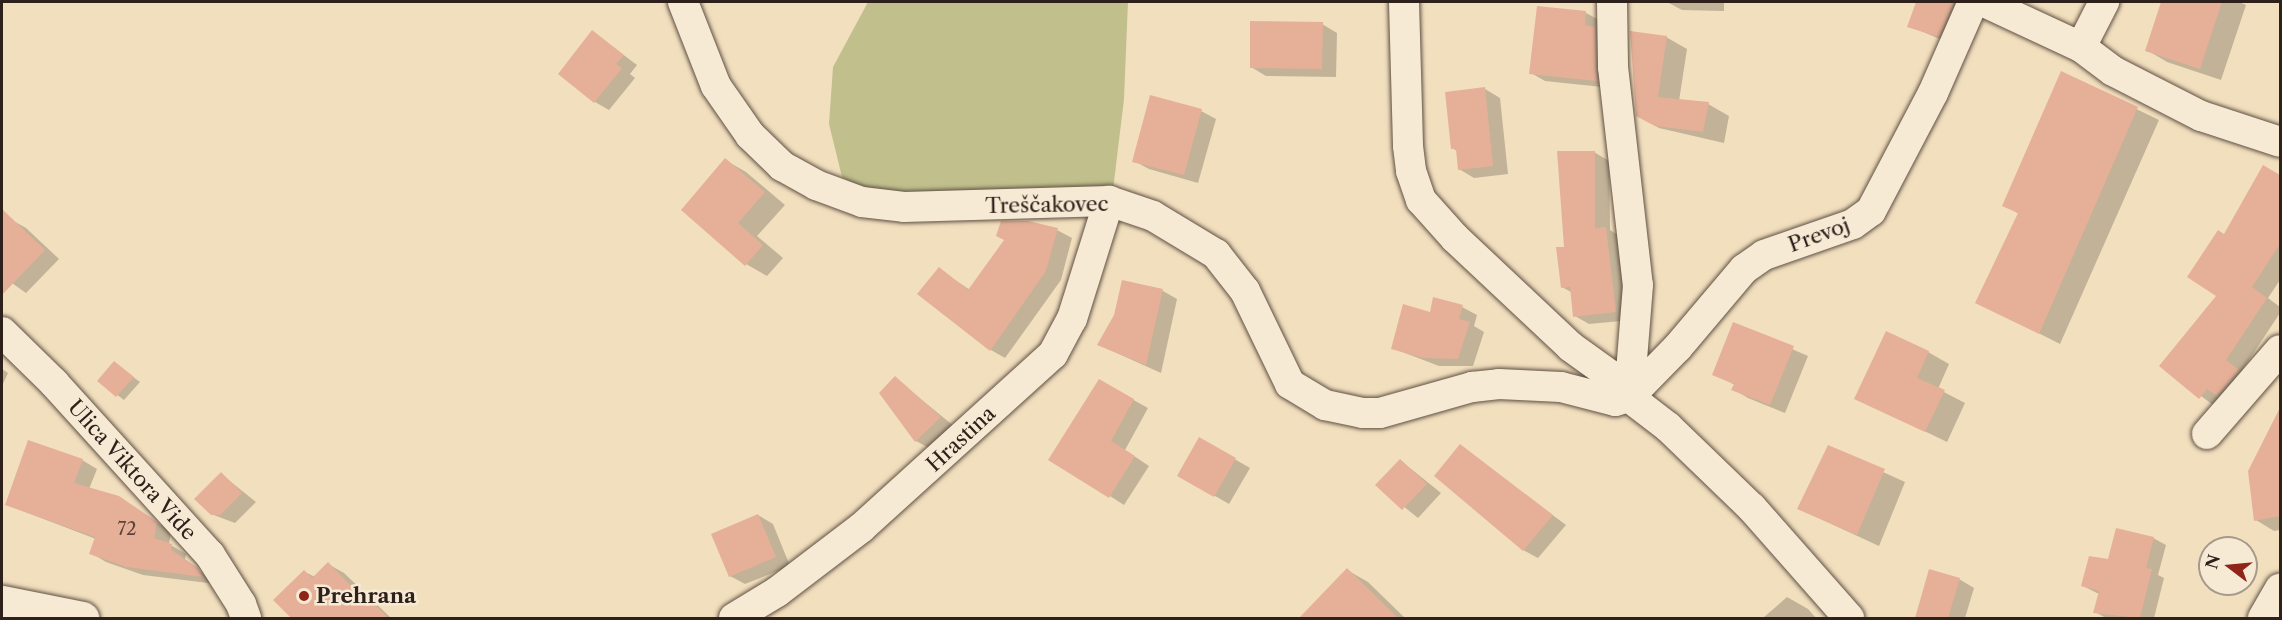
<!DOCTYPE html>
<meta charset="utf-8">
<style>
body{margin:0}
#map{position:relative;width:2282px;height:620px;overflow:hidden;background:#f2dfbe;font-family:"Libre Caslon Text",serif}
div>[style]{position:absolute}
.green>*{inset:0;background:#c1c08d}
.shadow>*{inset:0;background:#0003}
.building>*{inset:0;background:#e6b098}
.roads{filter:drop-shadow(0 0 2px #5f5044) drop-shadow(0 0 2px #5f5044)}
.minor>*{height:30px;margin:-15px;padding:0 15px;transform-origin:15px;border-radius:15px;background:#f7ead5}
.secondary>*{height:33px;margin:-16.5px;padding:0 16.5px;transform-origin:16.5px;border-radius:16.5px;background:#f7ead5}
.dots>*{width:16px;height:16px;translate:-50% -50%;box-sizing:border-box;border:3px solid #f7ead5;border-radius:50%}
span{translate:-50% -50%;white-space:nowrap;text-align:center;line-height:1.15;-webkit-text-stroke:5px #f7ead5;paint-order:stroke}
.number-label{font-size:18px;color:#5c443a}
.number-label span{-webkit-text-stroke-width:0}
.street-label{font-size:21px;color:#2e201b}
.poi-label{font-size:21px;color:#2e201b;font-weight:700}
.left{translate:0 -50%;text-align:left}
.frame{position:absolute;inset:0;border:3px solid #2e201b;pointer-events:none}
.north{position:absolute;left:2198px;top:536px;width:60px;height:60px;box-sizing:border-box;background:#f7ead5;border:2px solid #a7998b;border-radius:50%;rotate:286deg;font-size:16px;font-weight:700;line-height:24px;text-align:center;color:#2e201b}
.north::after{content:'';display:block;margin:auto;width:21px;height:27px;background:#8f2418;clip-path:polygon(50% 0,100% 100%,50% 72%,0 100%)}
</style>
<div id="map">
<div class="green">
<div style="clip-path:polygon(868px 2px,1128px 2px,1124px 99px,1113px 190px,876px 195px,842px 177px,829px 124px,833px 67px)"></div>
</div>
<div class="shadow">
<div style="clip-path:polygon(1667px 2px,1724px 2px,1724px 11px,1682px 10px)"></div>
<div style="clip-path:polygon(1917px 2px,1963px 2px,1954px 45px,1909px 26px)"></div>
<div style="clip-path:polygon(2163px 2px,2239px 2px,2246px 5px,2221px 80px,2167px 62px,2147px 50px)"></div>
<div style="clip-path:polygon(1538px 8px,1586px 13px,1601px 21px,1612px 88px,1545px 81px,1531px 73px)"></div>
<div style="clip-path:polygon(1322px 24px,1337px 33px,1336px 77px,1266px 76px,1251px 67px)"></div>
<div style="clip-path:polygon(593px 32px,637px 65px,630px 74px,635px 78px,609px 110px,595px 102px)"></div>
<div style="clip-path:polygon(1666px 37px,1687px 49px,1679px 101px,1708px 104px,1729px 116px,1724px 143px,1659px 128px,1637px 116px)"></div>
<div style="clip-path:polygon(2062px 73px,2159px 120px,2060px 344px,1977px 302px,2019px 214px,2004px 205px)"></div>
<div style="clip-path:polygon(1485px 89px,1500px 98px,1508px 174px,1474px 178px,1459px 169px,1457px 151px,1452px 148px)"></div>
<div style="clip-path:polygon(1201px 111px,1216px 119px,1198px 183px,1149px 169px,1134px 161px)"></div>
<div style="clip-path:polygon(1594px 152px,1609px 161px,1610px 230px,1621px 237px,1631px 320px,1589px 324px,1575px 316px,1571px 292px,1562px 287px,1566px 248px)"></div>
<div style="clip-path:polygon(725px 160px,746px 172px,785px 205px,757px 236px,783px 258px,767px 276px,746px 264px)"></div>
<div style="clip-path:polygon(2264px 167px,2280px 177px,2280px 280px,2268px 298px,2280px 307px,2280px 313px,2217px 408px,2161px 366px,2218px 296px,2225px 236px)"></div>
<div style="clip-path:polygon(2px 219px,10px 219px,26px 228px,59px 259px,26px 293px,2px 276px)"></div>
<div style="clip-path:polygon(1057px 230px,1072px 238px,1061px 280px,1005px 358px,991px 350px,939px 269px,970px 290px)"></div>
<div style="clip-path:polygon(1123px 282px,1163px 291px,1177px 299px,1161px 373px,1099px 345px,1115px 316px)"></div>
<div style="clip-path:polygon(1462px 307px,1477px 315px,1474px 326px,1484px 332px,1473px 366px,1439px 366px,1392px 348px,1431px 314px)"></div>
<div style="clip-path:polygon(1734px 324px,1808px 356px,1785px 413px,1748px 398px,1733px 389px,1735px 385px,1714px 374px)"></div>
<div style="clip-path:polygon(1928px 352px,1949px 364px,1938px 389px,1965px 403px,1947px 442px,1856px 398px)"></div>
<div style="clip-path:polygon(114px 363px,140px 382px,124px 400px,99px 381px)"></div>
<div style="clip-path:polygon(2px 369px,8px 373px,2px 386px)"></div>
<div style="clip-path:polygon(895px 378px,955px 427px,931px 449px,916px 441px)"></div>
<div style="clip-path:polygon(1099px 381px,1148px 408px,1125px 450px,1149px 466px,1124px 505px,1110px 496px)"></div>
<div style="clip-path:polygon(2280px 408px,2280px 530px,2274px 531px,2256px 520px,2249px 471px)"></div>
<div style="clip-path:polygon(1200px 439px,1250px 468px,1229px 504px,1179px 475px)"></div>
<div style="clip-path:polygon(1460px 446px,1566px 525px,1538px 558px,1523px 550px)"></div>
<div style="clip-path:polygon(1828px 447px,1905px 482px,1879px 546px,1799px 509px)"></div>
<div style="clip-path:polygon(82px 460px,97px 469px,89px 489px,136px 508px,171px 532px,169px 544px,186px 554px,185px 559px,216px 584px,143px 575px,106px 562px,91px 553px,96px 539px,7px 505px)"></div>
<div style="clip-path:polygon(1400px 460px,1441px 493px,1418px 518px,1377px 485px)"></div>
<div style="clip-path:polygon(221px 474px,256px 502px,235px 523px,211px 514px)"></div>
<div style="clip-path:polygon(758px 515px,773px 524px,790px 566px,745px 584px,730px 576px)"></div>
<div style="clip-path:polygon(2153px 538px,2166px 545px,2158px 575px,2164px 578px,2154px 618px,2106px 618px,2095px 612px,2099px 594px,2083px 586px,2109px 561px)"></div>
<div style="clip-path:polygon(328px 564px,344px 573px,391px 618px,293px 618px,275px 600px,305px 572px,315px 577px)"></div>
<div style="clip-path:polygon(1347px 570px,1368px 582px,1405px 618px,1303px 618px)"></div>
<div style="clip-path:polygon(1959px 579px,1974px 588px,1965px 618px,1917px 616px)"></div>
<div style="clip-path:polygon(1787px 597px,1808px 609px,1816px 618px,1763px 618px)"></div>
</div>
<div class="building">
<div style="clip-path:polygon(1916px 2px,1954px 2px,1939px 37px,1907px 27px)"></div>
<div style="clip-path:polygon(2161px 2px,2222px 2px,2200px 69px,2145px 51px)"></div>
<div style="clip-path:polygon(1537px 6px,1586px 11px,1585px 25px,1595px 27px,1597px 81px,1529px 74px)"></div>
<div style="clip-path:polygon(1250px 21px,1323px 22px,1322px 69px,1250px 68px)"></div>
<div style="clip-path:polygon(592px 30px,624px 55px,616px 64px,622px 68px,594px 103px,558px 74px)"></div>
<div style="clip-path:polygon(1630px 31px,1667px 36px,1658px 97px,1709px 102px,1703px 132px,1655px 126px,1636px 116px)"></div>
<div style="clip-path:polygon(2061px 71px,2138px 107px,2039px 334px,1975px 303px,2018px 213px,2002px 206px)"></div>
<div style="clip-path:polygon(1485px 87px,1493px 166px,1458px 170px,1456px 149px,1451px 149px,1445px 92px)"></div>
<div style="clip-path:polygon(1150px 95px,1202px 109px,1184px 175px,1132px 162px)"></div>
<div style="clip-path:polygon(1557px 151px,1595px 151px,1595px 228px,1606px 227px,1616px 312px,1573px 317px,1570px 287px,1561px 288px,1556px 247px,1564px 247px)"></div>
<div style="clip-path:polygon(725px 158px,765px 192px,738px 223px,763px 245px,745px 266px,681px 210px)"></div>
<div style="clip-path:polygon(2263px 165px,2280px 175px,2280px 244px,2252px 287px,2267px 298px,2226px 360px,2239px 370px,2217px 396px,2207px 389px,2199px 399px,2159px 366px,2216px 296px,2187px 277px,2218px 230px,2224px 234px)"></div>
<div style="clip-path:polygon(2px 209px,45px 250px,2px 295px)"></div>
<div style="clip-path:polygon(1001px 221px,1028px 221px,1058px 228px,1046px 271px,990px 351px,917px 294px,939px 267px,968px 290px,1004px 240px,996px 236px)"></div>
<div style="clip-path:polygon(1122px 280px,1163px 289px,1146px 365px,1097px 345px,1114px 315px)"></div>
<div style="clip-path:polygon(1433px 297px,1463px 305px,1459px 319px,1470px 322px,1458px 359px,1423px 358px,1391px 349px,1403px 304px,1430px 312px)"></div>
<div style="clip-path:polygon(1733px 322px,1794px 346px,1770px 405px,1731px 390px,1734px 384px,1712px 375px)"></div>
<div style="clip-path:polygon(1886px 331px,1929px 351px,1917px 378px,1945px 390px,1925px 432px,1854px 399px)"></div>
<div style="clip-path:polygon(114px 361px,134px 377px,116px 397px,97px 381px)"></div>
<div style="clip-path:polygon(895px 376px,941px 417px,915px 442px,879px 393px)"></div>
<div style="clip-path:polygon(1099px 379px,1134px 399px,1111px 441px,1135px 456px,1109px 498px,1048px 460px)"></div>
<div style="clip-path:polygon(2280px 408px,2280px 516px,2254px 521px,2248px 471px)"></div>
<div style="clip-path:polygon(1199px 437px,1236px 458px,1214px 497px,1177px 476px)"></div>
<div style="clip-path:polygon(28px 440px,83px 459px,74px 483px,119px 496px,157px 522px,154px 538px,172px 544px,171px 550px,198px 568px,203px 577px,127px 567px,89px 554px,95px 537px,5px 505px)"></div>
<div style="clip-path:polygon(1460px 444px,1553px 515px,1523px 551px,1434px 476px)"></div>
<div style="clip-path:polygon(1828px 445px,1885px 469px,1857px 535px,1797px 509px)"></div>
<div style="clip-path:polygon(1400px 459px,1427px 484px,1402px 510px,1375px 485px)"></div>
<div style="clip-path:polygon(221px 472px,242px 493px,220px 515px,211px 515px,194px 499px)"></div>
<div style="clip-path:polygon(758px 514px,776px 557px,729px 577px,711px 534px)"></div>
<div style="clip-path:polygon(2116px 528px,2154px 537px,2146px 568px,2152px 569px,2140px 618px,2093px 613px,2099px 591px,2081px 586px,2089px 556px,2108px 559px)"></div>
<div style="clip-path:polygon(328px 562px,353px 588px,356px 585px,388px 618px,291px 618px,273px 600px,304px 570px,312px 578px)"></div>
<div style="clip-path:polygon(1347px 568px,1398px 618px,1299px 618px)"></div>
<div style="clip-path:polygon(1929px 569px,1960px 578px,1948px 618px,1915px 618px)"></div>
</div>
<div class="roads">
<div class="minor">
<div style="left:683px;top:2px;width:90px;rotate:68.6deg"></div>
<div style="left:716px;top:86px;width:60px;rotate:55.2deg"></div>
<div style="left:750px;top:135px;width:45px;rotate:44.1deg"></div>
<div style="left:782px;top:166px;width:39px;rotate:29deg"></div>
<div style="left:816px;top:185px;width:49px;rotate:20.3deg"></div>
<div style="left:862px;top:202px;width:42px;rotate:6.8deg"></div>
<div style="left:904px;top:207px;width:205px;rotate:-1.7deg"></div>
<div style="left:1109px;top:201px;width:46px;rotate:18.8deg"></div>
<div style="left:1153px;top:216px;width:74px;rotate:31.1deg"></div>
<div style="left:1216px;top:254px;width:47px;rotate:51.9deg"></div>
<div style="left:1245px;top:291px;width:103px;rotate:64.2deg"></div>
<div style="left:1290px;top:384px;width:41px;rotate:31deg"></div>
<div style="left:1325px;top:405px;width:38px;rotate:12deg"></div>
<div style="left:1362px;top:413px;width:18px"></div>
<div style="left:1380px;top:413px;width:96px;rotate:-15.8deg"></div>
<div style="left:1472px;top:387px;width:27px;rotate:-6deg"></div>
<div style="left:1499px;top:384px;width:62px;rotate:2.8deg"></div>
<div style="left:1561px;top:387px;width:56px;rotate:14.5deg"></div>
<div style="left:1615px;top:401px;width:15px;rotate:-16deg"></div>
<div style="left:1404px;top:2px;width:144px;rotate:88.4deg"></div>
<div style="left:1408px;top:146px;width:25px;rotate:83deg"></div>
<div style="left:1411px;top:171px;width:31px;rotate:71deg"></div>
<div style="left:1421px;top:200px;width:51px;rotate:48.2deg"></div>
<div style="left:1455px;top:238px;width:159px;rotate:43.2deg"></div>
<div style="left:1571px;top:347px;width:48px;rotate:35.7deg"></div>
<div style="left:1610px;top:375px;width:29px;rotate:49deg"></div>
<div style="left:1612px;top:2px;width:65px;rotate:89.1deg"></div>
<div style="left:1613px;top:67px;width:219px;rotate:83.5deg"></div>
<div style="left:1638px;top:285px;width:112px;rotate:94.6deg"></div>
<div style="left:1629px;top:397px;width:49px;rotate:37.6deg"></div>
<div style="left:1668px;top:427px;width:117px;rotate:44deg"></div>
<div style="left:1752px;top:508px;width:147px;rotate:48.6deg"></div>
<div style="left:1984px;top:2px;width:107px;rotate:24.9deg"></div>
<div style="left:2081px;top:47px;width:40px;rotate:37deg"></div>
<div style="left:2113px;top:71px;width:99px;rotate:27.1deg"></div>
<div style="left:2201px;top:116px;width:83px;rotate:18.2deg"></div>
<div style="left:2081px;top:47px;width:51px;rotate:-62.9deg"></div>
<div style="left:2px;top:332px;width:73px;rotate:44.4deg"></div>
<div style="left:54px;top:383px;width:232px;rotate:47.8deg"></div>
<div style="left:210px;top:555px;width:58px;rotate:57.7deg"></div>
<div style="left:241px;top:604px;width:15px;rotate:70deg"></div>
<div style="left:1629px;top:397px;width:70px;rotate:-45.6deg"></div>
<div style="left:1678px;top:347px;width:102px;rotate:-49.8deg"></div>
<div style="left:1744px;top:269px;width:24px;rotate:-35deg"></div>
<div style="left:1764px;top:255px;width:94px;rotate:-19.2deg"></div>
<div style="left:1853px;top:224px;width:22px;rotate:-36deg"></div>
<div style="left:1871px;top:211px;width:133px;rotate:-62.3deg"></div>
<div style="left:1933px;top:93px;width:99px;rotate:-66.3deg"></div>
<div style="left:2207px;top:434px;width:111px;rotate:-49deg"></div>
<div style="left:734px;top:618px;width:50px;rotate:-31.2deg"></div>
<div style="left:777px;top:592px;width:106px;rotate:-37.3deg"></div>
<div style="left:861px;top:528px;width:259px;rotate:-42.2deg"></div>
<div style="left:1053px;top:354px;width:40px;rotate:-62deg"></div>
<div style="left:1072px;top:319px;width:124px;rotate:-72.6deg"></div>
<div style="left:2263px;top:618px;width:34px;rotate:-60deg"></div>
</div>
<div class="secondary">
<div style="left:2px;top:602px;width:82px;rotate:11.3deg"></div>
</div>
</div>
<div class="dots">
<div style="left:304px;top:596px;background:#8f2418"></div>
</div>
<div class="number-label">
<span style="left:127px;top:529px">72</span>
</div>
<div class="street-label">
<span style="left:1047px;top:205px;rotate:-1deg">Treščakovec</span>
<span style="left:1819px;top:235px;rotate:-20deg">Prevoj</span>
<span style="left:961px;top:439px;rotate:-43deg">Hrastina</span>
<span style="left:132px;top:470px;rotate:48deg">Ulica Viktora Vide</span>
</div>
<div class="poi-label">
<span class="left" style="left:316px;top:596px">Prehrana</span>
</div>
<div class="frame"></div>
<div class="north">N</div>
</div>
